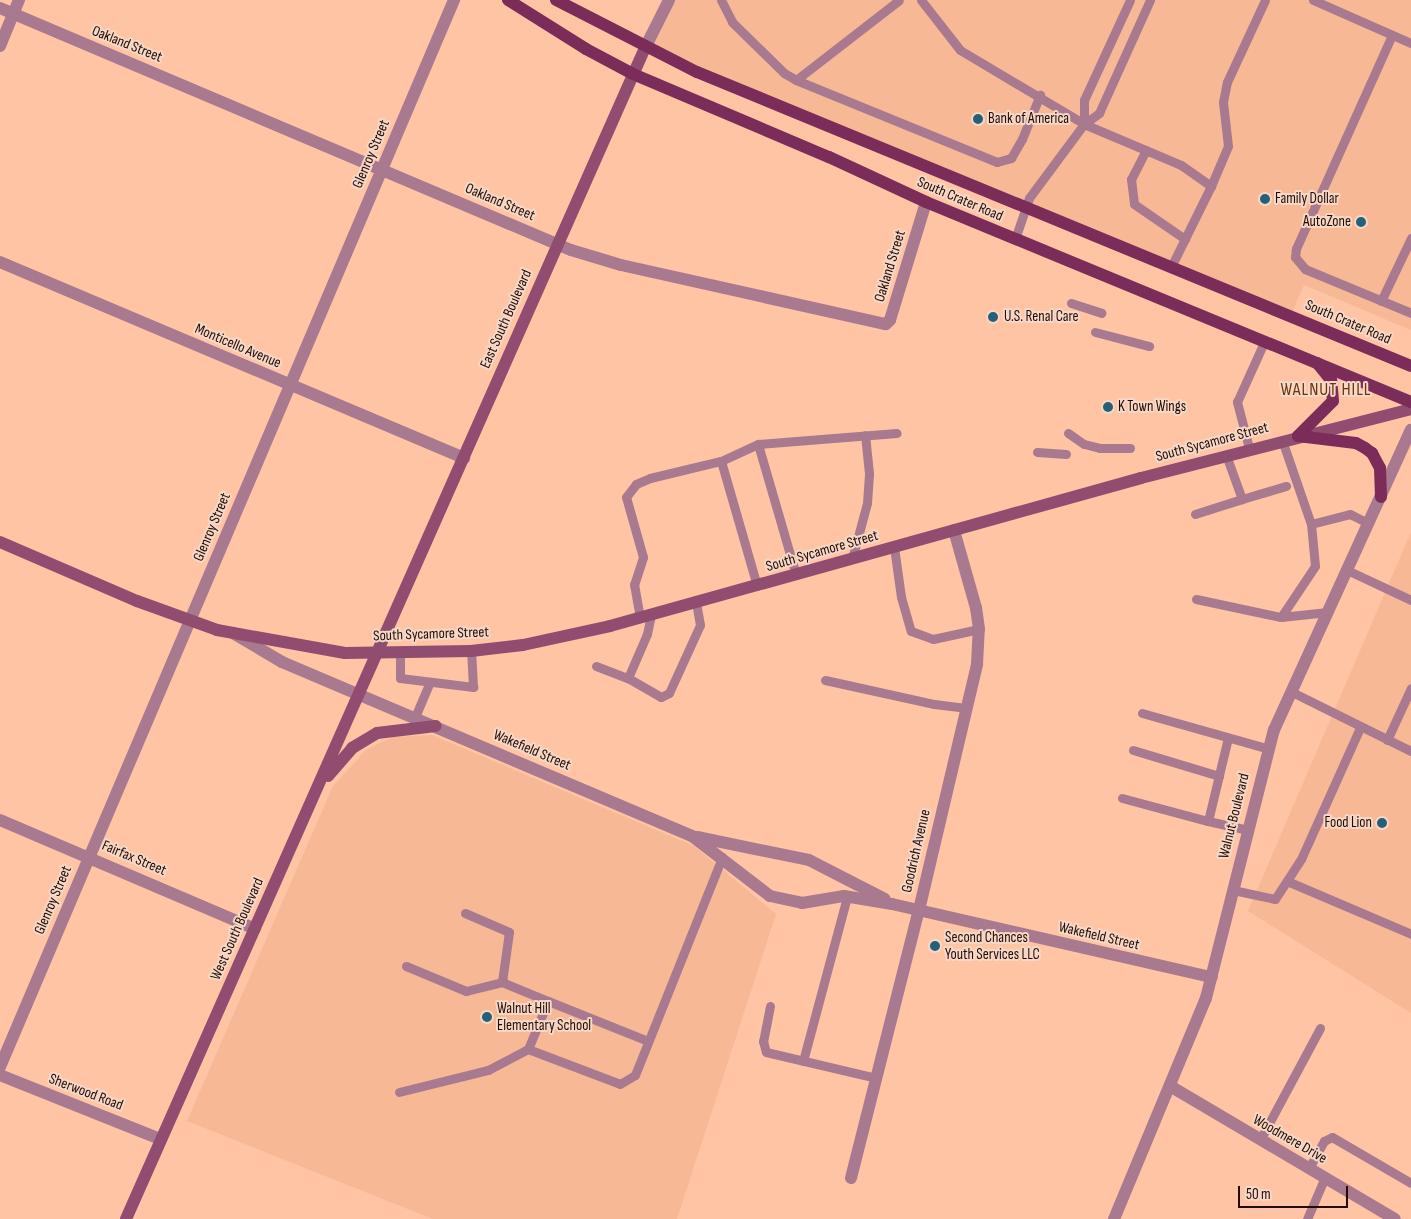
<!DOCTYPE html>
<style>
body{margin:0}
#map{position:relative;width:1411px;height:1219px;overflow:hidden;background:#fec4a4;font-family:"Sofia Sans Condensed",sans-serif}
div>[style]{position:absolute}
.built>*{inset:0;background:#f7b895}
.lane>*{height:9px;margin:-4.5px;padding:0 4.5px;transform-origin:4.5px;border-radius:4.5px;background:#a8798f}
.street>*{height:12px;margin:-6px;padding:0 6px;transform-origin:6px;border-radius:6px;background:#a8798f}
.secondary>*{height:12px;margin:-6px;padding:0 6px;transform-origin:6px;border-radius:6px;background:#904d6f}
.primary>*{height:12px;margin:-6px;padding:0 6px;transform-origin:6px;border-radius:6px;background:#7c2c58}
.dots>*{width:14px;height:14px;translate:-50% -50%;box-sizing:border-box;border:2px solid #f6d8c8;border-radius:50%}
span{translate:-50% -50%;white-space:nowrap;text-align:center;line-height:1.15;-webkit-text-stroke:4px #f6d8c8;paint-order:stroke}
.street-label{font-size:15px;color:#240b00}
.poi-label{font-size:15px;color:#240b00}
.left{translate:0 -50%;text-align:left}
.right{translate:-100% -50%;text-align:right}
.quarter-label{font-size:18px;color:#6e3308;letter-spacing:1px}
.scale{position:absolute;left:1238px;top:1186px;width:110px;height:22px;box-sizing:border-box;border:2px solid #240b00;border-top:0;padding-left:6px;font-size:15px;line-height:18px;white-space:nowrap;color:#240b00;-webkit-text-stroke:4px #f6d8c8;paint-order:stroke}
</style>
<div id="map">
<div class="built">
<div style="clip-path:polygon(670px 0,1411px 0,1411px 330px,1304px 285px,1291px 315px,645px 48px)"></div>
<div style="clip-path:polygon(1411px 532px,1411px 1013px,1248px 911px)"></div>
<div style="clip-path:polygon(432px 735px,694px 846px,776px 914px,677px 1219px,433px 1219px,187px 1121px,333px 786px,366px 750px,392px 737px)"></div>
</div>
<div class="lane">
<div style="left:721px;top:0;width:25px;rotate:63deg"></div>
<div style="left:732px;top:22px;width:73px;rotate:44.4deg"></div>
<div style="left:784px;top:73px;width:14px;rotate:30deg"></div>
<div style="left:796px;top:80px;width:130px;rotate:-37.8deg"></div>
<div style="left:921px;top:0;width:63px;rotate:52deg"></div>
<div style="left:960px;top:50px;width:144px;rotate:30.8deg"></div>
<div style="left:1084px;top:124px;width:105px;rotate:22.9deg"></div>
<div style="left:1181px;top:165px;width:37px;rotate:35deg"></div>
<div style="left:1211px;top:186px;width:88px;rotate:116.3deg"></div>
<div style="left:1313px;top:0;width:107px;rotate:23.7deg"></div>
<div style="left:1392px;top:35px;width:235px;rotate:114.2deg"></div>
<div style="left:1296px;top:249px;width:8px;rotate:97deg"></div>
<div style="left:1295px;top:257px;width:16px;rotate:50deg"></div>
<div style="left:1305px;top:269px;width:115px;rotate:22.5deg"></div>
<div style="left:796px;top:80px;width:217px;rotate:22.2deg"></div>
<div style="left:997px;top:162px;width:15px;rotate:-16deg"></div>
<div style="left:1011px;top:158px;width:22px;rotate:-60deg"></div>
<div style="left:1022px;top:139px;width:48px;rotate:-67.8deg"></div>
<div style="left:1084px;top:124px;width:24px;rotate:-90deg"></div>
<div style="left:1084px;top:100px;width:110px;rotate:-65.3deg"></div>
<div style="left:1146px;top:150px;width:33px;rotate:117deg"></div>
<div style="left:1131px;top:179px;width:25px;rotate:83deg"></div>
<div style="left:1134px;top:204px;width:62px;rotate:34.5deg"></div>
<div style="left:1211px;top:186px;width:43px;rotate:-67deg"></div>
<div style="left:1228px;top:146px;width:44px;rotate:-96.5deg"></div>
<div style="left:1223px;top:102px;width:20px;rotate:-79deg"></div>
<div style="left:1227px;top:82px;width:90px;rotate:-65.1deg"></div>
<div style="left:1015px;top:239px;width:43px;rotate:-71.1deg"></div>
<div style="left:1029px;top:198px;width:92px;rotate:-53.4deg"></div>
<div style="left:1084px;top:124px;width:19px;rotate:-36deg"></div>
<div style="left:1099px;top:113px;width:124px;rotate:-65.7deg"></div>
<div style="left:1381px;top:301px;width:70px;rotate:-64.5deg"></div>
<div style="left:1071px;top:303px;width:32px;rotate:18deg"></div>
<div style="left:1095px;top:332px;width:56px;rotate:14.5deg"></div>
<div style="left:1068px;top:433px;width:19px;rotate:35deg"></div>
<div style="left:1084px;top:444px;width:16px;rotate:14deg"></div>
<div style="left:1100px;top:448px;width:30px"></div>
<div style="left:1282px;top:440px;width:89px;rotate:71deg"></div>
<div style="left:1311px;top:524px;width:40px;rotate:-14.4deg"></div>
<div style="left:1350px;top:514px;width:20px;rotate:27deg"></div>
<div style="left:1249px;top:448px;width:48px;rotate:-104.6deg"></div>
<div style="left:1237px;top:402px;width:68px;rotate:-65.7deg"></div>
<div style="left:1037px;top:452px;width:29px;rotate:4deg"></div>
<div style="left:1226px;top:455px;width:47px;rotate:70deg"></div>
<div style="left:1242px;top:499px;width:46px;rotate:-16.5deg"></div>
<div style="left:721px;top:461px;width:130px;rotate:73.9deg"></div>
<div style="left:1195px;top:514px;width:49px;rotate:-17.7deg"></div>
<div style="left:894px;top:547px;width:50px;rotate:82deg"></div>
<div style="left:901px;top:597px;width:35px;rotate:74deg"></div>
<div style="left:911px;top:631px;width:23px;rotate:20deg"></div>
<div style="left:933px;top:639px;width:47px;rotate:-12.3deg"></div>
<div style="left:852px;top:559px;width:58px;rotate:-75deg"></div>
<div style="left:867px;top:503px;width:30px;rotate:-86deg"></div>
<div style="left:869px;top:473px;width:38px;rotate:-96deg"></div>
<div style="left:1347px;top:570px;width:71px;rotate:25.1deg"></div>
<div style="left:796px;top:575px;width:136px;rotate:-106.2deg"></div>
<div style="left:758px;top:444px;width:139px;rotate:-4.5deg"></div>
<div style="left:1196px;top:599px;width:87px;rotate:12deg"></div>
<div style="left:1281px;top:617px;width:47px;rotate:-6.1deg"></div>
<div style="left:651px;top:615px;width:19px;rotate:102deg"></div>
<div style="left:647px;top:634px;width:48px;rotate:113.4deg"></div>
<div style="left:628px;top:678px;width:38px;rotate:30deg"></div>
<div style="left:661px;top:697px;width:9px;rotate:-27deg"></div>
<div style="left:669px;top:693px;width:75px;rotate:-65.5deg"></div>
<div style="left:700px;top:625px;width:22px;rotate:-100deg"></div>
<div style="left:1281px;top:617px;width:61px;rotate:-56.3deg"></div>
<div style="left:1315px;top:566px;width:42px;rotate:-95.4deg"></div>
<div style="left:640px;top:618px;width:34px;rotate:-100deg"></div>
<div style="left:634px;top:585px;width:29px;rotate:-72deg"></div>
<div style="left:643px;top:557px;width:62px;rotate:-105.8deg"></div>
<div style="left:626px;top:497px;width:16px;rotate:-52deg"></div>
<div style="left:636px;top:484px;width:15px;rotate:-23deg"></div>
<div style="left:650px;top:478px;width:73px;rotate:-13.5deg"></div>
<div style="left:721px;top:461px;width:41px;rotate:-24.7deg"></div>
<div style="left:400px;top:653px;width:25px;rotate:90deg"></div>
<div style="left:400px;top:678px;width:74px;rotate:7deg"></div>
<div style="left:473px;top:687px;width:36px;rotate:-93deg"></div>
<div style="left:596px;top:666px;width:34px;rotate:21deg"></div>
<div style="left:825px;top:680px;width:112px;rotate:12.4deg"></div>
<div style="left:934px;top:704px;width:32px;rotate:7deg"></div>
<div style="left:1292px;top:692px;width:133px;rotate:26.4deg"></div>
<div style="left:1142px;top:713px;width:132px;rotate:15.8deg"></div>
<div style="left:415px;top:717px;width:38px;rotate:-67deg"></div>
<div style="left:1387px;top:740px;width:57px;rotate:-65.2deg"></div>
<div style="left:1133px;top:750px;width:90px;rotate:16.8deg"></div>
<div style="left:1122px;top:798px;width:89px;rotate:15deg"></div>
<div style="left:1208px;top:821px;width:85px;rotate:-76.5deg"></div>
<div style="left:1208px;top:821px;width:41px;rotate:12.7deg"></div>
<div style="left:1287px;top:881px;width:135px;rotate:23.1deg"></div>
<div style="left:1233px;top:890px;width:43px;rotate:12.1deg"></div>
<div style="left:1275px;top:899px;width:48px;rotate:-57deg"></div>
<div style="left:1301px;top:859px;width:144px;rotate:-65.8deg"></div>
<div style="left:465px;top:913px;width:48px;rotate:23.4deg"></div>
<div style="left:509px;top:932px;width:50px;rotate:98deg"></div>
<div style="left:502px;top:982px;width:50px;rotate:22.4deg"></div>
<div style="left:406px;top:966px;width:65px;rotate:22.6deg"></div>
<div style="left:466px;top:991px;width:37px;rotate:-14deg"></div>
<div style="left:770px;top:1006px;width:36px;rotate:101deg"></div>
<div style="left:763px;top:1041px;width:11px;rotate:75deg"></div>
<div style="left:766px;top:1052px;width:114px;rotate:13.2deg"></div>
<div style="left:528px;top:1049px;width:52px;rotate:-67.4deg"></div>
<div style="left:548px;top:1001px;width:108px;rotate:21.8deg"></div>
<div style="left:803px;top:1061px;width:170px;rotate:-75deg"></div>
<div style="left:399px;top:1092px;width:92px;rotate:-13.9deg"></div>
<div style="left:488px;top:1070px;width:45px;rotate:-27.7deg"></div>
<div style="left:528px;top:1049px;width:98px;rotate:20.8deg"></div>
<div style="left:620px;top:1084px;width:17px;rotate:-31deg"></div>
<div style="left:635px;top:1075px;width:235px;rotate:-68.2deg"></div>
<div style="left:1260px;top:1140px;width:127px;rotate:-61.8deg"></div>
<div style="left:1309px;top:1168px;width:31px;rotate:-61deg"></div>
<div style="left:1324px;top:1141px;width:9px;rotate:-27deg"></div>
<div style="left:1332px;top:1137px;width:91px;rotate:30.2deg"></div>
<div style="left:1307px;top:1219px;width:46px;rotate:-66.8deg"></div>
</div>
<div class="street">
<div style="left:0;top:8px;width:620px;rotate:22.97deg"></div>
<div style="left:571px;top:250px;width:52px;rotate:16.7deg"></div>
<div style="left:621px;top:265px;width:271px;rotate:12.6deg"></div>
<div style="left:886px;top:324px;width:6px;rotate:-45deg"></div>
<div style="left:890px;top:320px;width:123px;rotate:-73deg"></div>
<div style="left:0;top:46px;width:50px;rotate:-67.6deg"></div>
<div style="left:645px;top:48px;width:54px;rotate:-63.4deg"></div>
<div style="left:0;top:262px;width:504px;rotate:22.9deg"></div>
<div style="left:233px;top:633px;width:57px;rotate:30.6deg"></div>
<div style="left:282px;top:662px;width:445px;rotate:23deg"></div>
<div style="left:692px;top:836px;width:98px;rotate:37.6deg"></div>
<div style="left:770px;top:896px;width:33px;rotate:12deg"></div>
<div style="left:802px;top:903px;width:43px;rotate:-9.5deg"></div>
<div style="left:844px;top:896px;width:49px;rotate:9.5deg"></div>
<div style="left:892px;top:904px;width:328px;rotate:12.9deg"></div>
<div style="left:0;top:820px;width:277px;rotate:23.1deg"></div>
<div style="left:697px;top:837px;width:114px;rotate:11.6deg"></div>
<div style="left:809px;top:860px;width:85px;rotate:27.2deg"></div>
<div style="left:0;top:1067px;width:1160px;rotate:-66.95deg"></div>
<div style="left:0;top:1075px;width:172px;rotate:21.8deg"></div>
<div style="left:1170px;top:1086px;width:261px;rotate:30.6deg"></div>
<div style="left:851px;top:1178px;width:276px;rotate:-75.8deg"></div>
<div style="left:919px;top:910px;width:253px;rotate:-76.7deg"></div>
<div style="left:977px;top:664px;width:35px;rotate:-87deg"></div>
<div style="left:979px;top:629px;width:21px;rotate:-98deg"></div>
<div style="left:976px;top:608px;width:81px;rotate:-105.8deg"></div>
<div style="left:1114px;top:1219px;width:239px;rotate:-67.4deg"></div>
<div style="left:1206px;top:998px;width:276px;rotate:-75.8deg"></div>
<div style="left:1274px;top:730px;width:330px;rotate:-65.5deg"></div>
</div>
<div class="secondary">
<div style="left:0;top:542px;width:149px;rotate:23.3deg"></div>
<div style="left:137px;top:601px;width:85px;rotate:19.9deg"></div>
<div style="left:217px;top:630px;width:130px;rotate:10.2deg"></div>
<div style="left:345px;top:653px;width:126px;rotate:-0.9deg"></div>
<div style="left:471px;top:651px;width:52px;rotate:-6.6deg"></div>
<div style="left:523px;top:645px;width:89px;rotate:-12.3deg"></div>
<div style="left:610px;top:626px;width:551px;rotate:-15.57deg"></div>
<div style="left:1141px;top:478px;width:279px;rotate:-14.3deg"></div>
<div style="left:328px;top:776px;width:37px;rotate:-49deg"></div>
<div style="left:352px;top:748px;width:29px;rotate:-31deg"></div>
<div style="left:377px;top:733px;width:59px;rotate:-6.8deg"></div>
<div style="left:126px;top:1219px;width:1281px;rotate:-66.1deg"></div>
</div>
<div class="primary">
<div style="left:508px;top:0;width:92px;rotate:32.1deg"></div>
<div style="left:586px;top:49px;width:53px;rotate:28deg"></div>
<div style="left:633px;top:74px;width:213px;rotate:23deg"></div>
<div style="left:829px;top:157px;width:107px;rotate:24.9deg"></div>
<div style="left:926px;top:202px;width:525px;rotate:22.41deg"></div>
<div style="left:556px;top:0;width:158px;rotate:27.1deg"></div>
<div style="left:697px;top:72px;width:772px;rotate:22.38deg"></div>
<div style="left:1298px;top:436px;width:58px;rotate:6.9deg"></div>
<div style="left:1356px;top:443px;width:10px;rotate:29deg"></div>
<div style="left:1365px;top:448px;width:9px;rotate:36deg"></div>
<div style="left:1372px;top:453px;width:17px;rotate:62deg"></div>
<div style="left:1380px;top:468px;width:29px;rotate:88deg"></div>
<div style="left:1298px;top:436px;width:49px;rotate:-45deg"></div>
<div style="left:1333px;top:401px;width:21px;rotate:-95deg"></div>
<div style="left:1331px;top:380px;width:22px;rotate:-129deg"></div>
</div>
<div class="dots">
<div style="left:978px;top:119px;background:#255f78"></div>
<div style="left:1265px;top:199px;background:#255f78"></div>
<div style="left:1361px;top:222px;background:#255f78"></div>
<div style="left:993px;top:317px;background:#255f78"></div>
<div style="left:1108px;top:407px;background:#255f78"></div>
<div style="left:1382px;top:823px;background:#255f78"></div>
<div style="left:935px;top:946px;background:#255f78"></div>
<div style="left:487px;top:1017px;background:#255f78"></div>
</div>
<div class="street-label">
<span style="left:127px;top:44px;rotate:22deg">Oakland Street</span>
<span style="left:371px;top:154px;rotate:-67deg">Glenroy Street</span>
<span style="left:960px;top:199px;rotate:23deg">South Crater Road</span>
<span style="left:500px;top:202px;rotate:23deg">Oakland Street</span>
<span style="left:890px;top:266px;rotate:-73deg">Oakland Street</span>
<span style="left:506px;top:319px;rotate:-66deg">East South Boulevard</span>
<span style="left:1348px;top:322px;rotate:23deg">South Crater Road</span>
<span style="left:238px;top:346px;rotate:23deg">Monticello Avenue</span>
<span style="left:1212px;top:442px;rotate:-15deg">South Sycamore Street</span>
<span style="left:212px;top:527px;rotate:-67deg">Glenroy Street</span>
<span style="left:822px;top:551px;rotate:-16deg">South Sycamore Street</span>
<span style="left:431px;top:634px;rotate:-2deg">South Sycamore Street</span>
<span style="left:532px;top:750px;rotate:23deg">Wakefield Street</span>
<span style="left:1234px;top:816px;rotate:-76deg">Walnut Boulevard</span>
<span style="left:916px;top:851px;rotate:-77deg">Goodrich Avenue</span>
<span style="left:134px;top:858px;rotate:23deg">Fairfax Street</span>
<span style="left:53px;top:900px;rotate:-67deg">Glenroy Street</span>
<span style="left:237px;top:929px;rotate:-66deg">West South Boulevard</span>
<span style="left:1099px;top:936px;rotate:13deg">Wakefield Street</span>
<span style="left:86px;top:1092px;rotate:21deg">Sherwood Road</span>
<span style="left:1290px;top:1139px;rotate:30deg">Woodmere Drive</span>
</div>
<div class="poi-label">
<span class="left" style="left:988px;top:119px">Bank of America</span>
<span class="left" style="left:1275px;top:199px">Family Dollar</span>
<span class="right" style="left:1351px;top:222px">AutoZone</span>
<span class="left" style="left:1004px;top:317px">U.S. Renal Care</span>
<span class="left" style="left:1118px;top:407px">K Town Wings</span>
<span class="right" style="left:1372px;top:823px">Food Lion</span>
<span class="left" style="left:945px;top:946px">Second Chances<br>Youth Services LLC</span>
<span class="left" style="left:497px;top:1017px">Walnut Hill<br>Elementary School</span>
</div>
<div class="quarter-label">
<span style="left:1326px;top:390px">WALNUT HILL</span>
</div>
<div class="scale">50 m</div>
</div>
